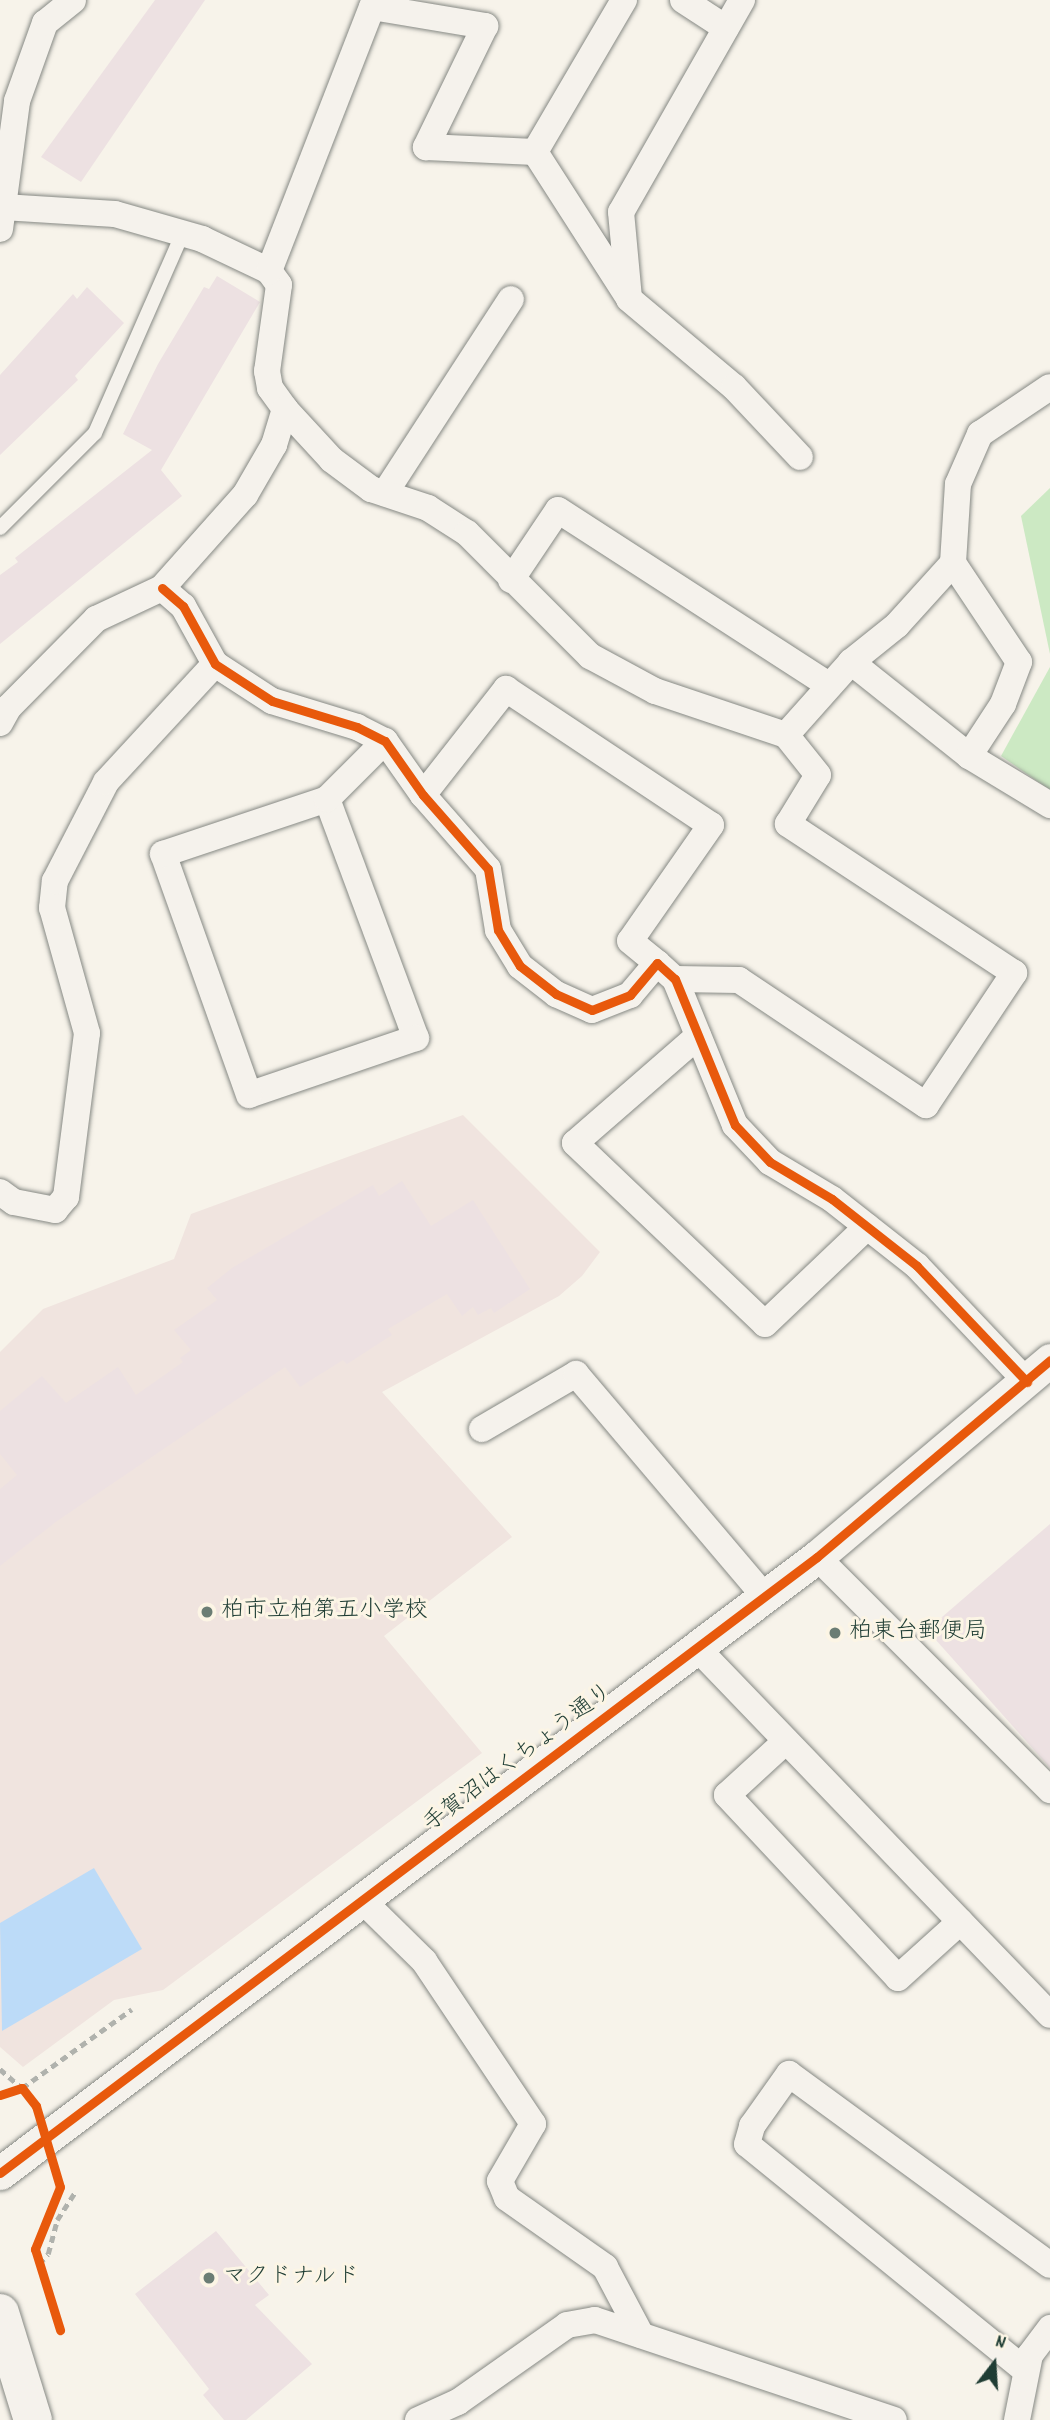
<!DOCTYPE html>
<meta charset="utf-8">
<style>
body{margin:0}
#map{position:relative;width:1050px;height:2420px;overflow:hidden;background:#f7f3ea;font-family:Dekko,"Klee One",sans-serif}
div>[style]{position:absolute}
.built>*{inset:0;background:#f0e4df}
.green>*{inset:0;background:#cce9c3}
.water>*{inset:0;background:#bcdbf8}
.building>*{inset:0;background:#ede1e2}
.path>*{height:4.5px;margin-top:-2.25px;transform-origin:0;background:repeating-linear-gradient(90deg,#b0b2ad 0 7px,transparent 0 12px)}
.roads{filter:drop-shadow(0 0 2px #868984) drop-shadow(0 0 2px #868984)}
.service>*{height:14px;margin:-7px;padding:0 7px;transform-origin:7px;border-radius:7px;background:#f5f2ec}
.minor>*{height:26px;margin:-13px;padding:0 13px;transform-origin:13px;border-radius:13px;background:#f5f2ec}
.tertiary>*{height:33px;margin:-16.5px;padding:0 16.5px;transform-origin:16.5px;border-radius:16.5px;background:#f5f2ec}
.trunk>*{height:38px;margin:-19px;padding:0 19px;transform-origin:19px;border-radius:19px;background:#f5f2ec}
.cycleway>*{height:9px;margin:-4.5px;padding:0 4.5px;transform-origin:4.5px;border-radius:4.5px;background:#e8590c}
.dots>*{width:19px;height:19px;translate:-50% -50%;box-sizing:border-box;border:4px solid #fcf5e5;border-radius:50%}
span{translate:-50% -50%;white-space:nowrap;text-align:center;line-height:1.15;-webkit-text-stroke:6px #fcf5e5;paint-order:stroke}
.poi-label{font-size:23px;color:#1f3d34}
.left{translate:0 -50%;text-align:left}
.street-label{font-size:23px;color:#1f3d34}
.north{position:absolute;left:959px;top:2329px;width:70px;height:70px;-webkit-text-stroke:5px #fcf5e5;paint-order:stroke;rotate:17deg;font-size:19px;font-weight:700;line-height:28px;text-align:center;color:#1f3d34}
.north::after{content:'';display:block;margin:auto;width:24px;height:32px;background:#1f3d34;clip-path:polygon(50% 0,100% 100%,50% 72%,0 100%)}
</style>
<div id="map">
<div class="built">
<div style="clip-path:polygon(463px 1115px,600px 1252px,582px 1276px,559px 1296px,382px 1392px,512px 1537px,384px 1636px,482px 1753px,163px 1990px,114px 2000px,23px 2067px,0 2047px,0 1352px,43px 1309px,174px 1259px,191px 1214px)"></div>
</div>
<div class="green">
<div style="clip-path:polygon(1050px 488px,1050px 654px,1021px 516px)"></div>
<div style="clip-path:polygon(1050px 667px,1050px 790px,1001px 756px)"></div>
</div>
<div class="water">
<div style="clip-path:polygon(94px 1868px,142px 1949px,2px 2031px,0 1923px)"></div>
</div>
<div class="building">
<div style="clip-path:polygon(155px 0,205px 0,81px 182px,41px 157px)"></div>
<div style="clip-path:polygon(217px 276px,260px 302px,161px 470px,182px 496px,0 644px,0 575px,18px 562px,15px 558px,152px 450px,123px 434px,158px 364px,204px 287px,209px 289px)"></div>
<div style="clip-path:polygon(87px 287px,124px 323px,75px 376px,78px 380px,0 455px,0 375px,73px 294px,77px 299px)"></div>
<div style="clip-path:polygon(402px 1181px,431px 1226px,473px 1200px,530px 1289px,494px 1313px,491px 1308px,478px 1315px,473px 1307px,462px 1316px,447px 1294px,388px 1329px,392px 1335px,347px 1364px,343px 1360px,300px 1387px,285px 1367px,57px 1521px,0 1566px,0 1489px,17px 1475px,0 1454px,0 1411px,42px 1376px,66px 1403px,118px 1367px,136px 1395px,183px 1362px,180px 1358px,191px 1350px,174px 1330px,217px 1300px,207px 1288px,232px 1268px,373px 1185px,379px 1196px)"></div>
<div style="clip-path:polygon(1050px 1524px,1050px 1768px,927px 1630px)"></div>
<div style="clip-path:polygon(216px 2231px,269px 2295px,255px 2305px,312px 2364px,246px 2420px,224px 2420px,203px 2395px,209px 2389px,135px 2294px)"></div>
</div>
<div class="path">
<div style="left:0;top:2069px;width:29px;rotate:41deg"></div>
<div style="left:22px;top:2088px;width:135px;rotate:-35.7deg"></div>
<div style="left:39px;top:2264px;width:13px;rotate:-48deg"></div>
<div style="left:48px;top:2254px;width:35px;rotate:-75deg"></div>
<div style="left:57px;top:2220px;width:33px;rotate:-57deg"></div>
</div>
<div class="roads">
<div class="service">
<div style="left:0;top:528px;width:134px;rotate:-45deg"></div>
<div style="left:95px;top:433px;width:219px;rotate:-66.3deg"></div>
</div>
<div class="minor">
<div style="left:624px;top:0;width:176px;rotate:120.4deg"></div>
<div style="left:535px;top:152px;width:169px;rotate:57.3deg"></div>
<div style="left:683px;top:0;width:51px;rotate:33.1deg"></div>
<div style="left:742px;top:0;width:244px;rotate:119.7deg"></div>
<div style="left:621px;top:212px;width:87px;rotate:84.7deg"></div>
<div style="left:629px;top:299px;width:137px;rotate:40deg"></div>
<div style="left:734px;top:387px;width:96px;rotate:46.7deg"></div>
<div style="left:3px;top:207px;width:112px;rotate:3.6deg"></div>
<div style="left:115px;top:214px;width:91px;rotate:16deg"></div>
<div style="left:202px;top:239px;width:74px;rotate:25.5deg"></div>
<div style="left:269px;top:271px;width:17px;rotate:54deg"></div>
<div style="left:279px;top:285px;width:87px;rotate:97.9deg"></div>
<div style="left:267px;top:371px;width:17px;rotate:80deg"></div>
<div style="left:270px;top:388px;width:26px;rotate:54deg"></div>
<div style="left:0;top:229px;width:129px;rotate:-82.4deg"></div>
<div style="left:17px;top:101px;width:83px;rotate:-70.3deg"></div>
<div style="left:45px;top:23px;width:36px;rotate:-39deg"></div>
<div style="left:269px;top:271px;width:283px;rotate:-68.7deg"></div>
<div style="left:372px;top:7px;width:115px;rotate:9.5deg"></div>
<div style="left:485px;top:26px;width:135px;rotate:116deg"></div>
<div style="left:426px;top:147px;width:109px;rotate:2.6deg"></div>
<div style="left:385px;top:493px;width:231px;rotate:-57deg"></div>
<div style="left:511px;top:580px;width:84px;rotate:-56.1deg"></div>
<div style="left:558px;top:510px;width:323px;rotate:32.9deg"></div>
<div style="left:162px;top:588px;width:28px;rotate:41deg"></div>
<div style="left:183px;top:606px;width:66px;rotate:61.1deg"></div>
<div style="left:215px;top:664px;width:68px;rotate:33deg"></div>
<div style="left:272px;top:701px;width:89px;rotate:17deg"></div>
<div style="left:357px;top:727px;width:31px;rotate:27deg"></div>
<div style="left:385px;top:741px;width:66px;rotate:54.9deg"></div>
<div style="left:423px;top:795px;width:98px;rotate:48.7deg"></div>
<div style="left:488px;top:869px;width:62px;rotate:80.7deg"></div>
<div style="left:498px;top:930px;width:42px;rotate:58.6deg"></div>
<div style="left:520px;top:966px;width:46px;rotate:37.9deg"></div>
<div style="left:556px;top:994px;width:39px;rotate:24deg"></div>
<div style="left:592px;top:1010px;width:41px;rotate:-21.5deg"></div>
<div style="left:630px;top:995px;width:42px;rotate:-49.8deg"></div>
<div style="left:657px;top:963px;width:24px;rotate:42deg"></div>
<div style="left:675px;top:979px;width:158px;rotate:67.7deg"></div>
<div style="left:735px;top:1125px;width:51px;rotate:46.6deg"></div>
<div style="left:770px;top:1162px;width:72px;rotate:30.8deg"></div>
<div style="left:832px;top:1199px;width:108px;rotate:38.2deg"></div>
<div style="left:917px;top:1266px;width:160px;rotate:46.5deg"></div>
<div style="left:851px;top:662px;width:151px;rotate:38.5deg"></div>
<div style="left:969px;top:756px;width:95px;rotate:31.2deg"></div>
<div style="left:0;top:723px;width:18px;rotate:-61deg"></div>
<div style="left:9px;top:707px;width:124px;rotate:-45.3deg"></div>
<div style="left:96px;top:619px;width:73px;rotate:-25.2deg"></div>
<div style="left:162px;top:588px;width:125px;rotate:-48.3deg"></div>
<div style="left:245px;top:495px;width:58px;rotate:-59.9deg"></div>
<div style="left:274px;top:445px;width:38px;rotate:-73deg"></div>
<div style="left:285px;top:409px;width:69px;rotate:47.3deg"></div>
<div style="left:332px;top:460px;width:49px;rotate:36.6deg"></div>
<div style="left:371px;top:489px;width:60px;rotate:18.4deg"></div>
<div style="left:428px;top:508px;width:46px;rotate:32.7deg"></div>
<div style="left:467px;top:533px;width:174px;rotate:45deg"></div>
<div style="left:590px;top:656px;width:74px;rotate:28.3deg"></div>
<div style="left:655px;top:691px;width:138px;rotate:18.6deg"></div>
<div style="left:786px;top:735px;width:98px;rotate:-48.3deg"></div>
<div style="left:851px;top:662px;width:59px;rotate:-38.8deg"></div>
<div style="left:897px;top:625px;width:84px;rotate:-47.9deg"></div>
<div style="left:969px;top:756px;width:62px;rotate:-56.8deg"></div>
<div style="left:1003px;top:704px;width:45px;rotate:-69.1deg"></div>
<div style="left:1019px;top:662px;width:119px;rotate:-123.7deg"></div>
<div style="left:953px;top:563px;width:79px;rotate:-86.4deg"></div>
<div style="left:958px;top:484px;width:55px;rotate:-66.3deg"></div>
<div style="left:980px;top:434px;width:84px;rotate:-33.9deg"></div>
<div style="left:423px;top:795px;width:135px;rotate:-51.9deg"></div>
<div style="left:506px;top:689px;width:246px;rotate:33.6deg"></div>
<div style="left:711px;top:825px;width:141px;rotate:124.9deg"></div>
<div style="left:630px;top:941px;width:35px;rotate:39deg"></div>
<div style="left:327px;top:799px;width:255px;rotate:69.6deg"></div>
<div style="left:416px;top:1038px;width:176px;rotate:161.2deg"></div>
<div style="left:249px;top:1095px;width:256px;rotate:-109.6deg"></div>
<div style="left:163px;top:854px;width:173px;rotate:-18.5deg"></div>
<div style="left:327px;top:799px;width:82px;rotate:-45deg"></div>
<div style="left:675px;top:979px;width:64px;rotate:0.9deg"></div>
<div style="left:739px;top:980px;width:225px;rotate:33.8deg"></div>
<div style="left:926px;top:1105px;width:159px;rotate:-56.3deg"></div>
<div style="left:1014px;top:973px;width:271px;rotate:-146.6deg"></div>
<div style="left:788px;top:824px;width:57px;rotate:-58.5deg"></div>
<div style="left:818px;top:775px;width:51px;rotate:-128.7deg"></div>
<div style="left:698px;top:1036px;width:163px;rotate:139deg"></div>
<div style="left:575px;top:1143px;width:262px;rotate:43.6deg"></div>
<div style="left:765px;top:1324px;width:141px;rotate:-43.6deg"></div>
<div style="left:0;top:1192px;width:17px;rotate:36deg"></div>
<div style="left:14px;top:1202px;width:42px;rotate:11deg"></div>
<div style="left:55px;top:1210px;width:17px;rotate:-50deg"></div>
<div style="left:66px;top:1197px;width:165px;rotate:-82.7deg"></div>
<div style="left:87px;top:1033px;width:130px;rotate:-105.6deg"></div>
<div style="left:52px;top:908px;width:27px;rotate:-84deg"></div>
<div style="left:55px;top:881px;width:111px;rotate:-62.7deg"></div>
<div style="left:106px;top:782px;width:161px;rotate:-47.3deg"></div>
<div style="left:482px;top:1429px;width:109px;rotate:-30.3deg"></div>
<div style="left:576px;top:1374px;width:292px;rotate:49.7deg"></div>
<div style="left:817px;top:1557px;width:330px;rotate:45deg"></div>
<div style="left:697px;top:1648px;width:509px;rotate:46.11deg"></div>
<div style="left:786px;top:1741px;width:80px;rotate:137.5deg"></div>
<div style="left:727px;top:1795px;width:250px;rotate:46.9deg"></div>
<div style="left:898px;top:1978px;width:84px;rotate:-42.1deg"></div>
<div style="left:363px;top:1901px;width:86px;rotate:44.5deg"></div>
<div style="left:424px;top:1961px;width:196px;rotate:56.2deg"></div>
<div style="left:533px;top:2124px;width:66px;rotate:120.1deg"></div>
<div style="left:500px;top:2181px;width:18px;rotate:68deg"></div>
<div style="left:507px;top:2198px;width:120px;rotate:35.1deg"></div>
<div style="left:605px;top:2267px;width:77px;rotate:62.1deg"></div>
<div style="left:1025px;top:2370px;width:358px;rotate:-140.9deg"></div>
<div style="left:747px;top:2144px;width:19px;rotate:-74deg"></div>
<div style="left:752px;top:2126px;width:64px;rotate:-54.6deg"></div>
<div style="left:789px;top:2074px;width:323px;rotate:36.2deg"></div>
<div style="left:418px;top:2420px;width:44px;rotate:-24.2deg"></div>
<div style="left:458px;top:2402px;width:133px;rotate:-35.2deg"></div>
<div style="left:567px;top:2325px;width:28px;rotate:-10deg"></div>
<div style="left:595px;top:2320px;width:315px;rotate:18.5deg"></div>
<div style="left:1017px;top:2420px;width:66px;rotate:-78.7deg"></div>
<div style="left:1030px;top:2355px;width:34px;rotate:-53deg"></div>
</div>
<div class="tertiary">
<div style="left:0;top:2173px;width:1023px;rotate:-37.02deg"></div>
<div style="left:817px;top:1557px;width:305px;rotate:-40.2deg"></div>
</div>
<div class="trunk">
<div style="left:0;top:2313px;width:112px;rotate:72.9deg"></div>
</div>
</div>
<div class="cycleway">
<div style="left:162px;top:588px;width:28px;rotate:41deg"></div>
<div style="left:183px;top:606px;width:66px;rotate:61.1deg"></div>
<div style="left:215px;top:664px;width:68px;rotate:33deg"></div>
<div style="left:272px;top:701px;width:89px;rotate:17deg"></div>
<div style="left:357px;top:727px;width:31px;rotate:27deg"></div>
<div style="left:385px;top:741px;width:66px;rotate:54.9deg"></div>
<div style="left:423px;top:795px;width:98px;rotate:48.7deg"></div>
<div style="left:488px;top:869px;width:62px;rotate:80.7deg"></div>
<div style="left:498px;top:930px;width:42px;rotate:58.6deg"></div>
<div style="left:520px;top:966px;width:46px;rotate:37.9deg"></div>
<div style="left:556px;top:994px;width:39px;rotate:24deg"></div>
<div style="left:592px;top:1010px;width:41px;rotate:-21.5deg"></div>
<div style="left:630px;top:995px;width:42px;rotate:-49.8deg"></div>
<div style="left:657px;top:963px;width:24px;rotate:42deg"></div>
<div style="left:675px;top:979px;width:158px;rotate:67.7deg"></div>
<div style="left:735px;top:1125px;width:51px;rotate:46.6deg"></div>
<div style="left:770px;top:1162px;width:72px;rotate:30.8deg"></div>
<div style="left:832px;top:1199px;width:108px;rotate:38.2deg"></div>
<div style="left:917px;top:1266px;width:160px;rotate:46.5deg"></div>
<div style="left:0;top:2095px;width:23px;rotate:-18deg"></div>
<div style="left:22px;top:2088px;width:23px;rotate:52deg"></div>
<div style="left:36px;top:2106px;width:84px;rotate:73.5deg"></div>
<div style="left:60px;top:2187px;width:67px;rotate:112deg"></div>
<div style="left:35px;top:2249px;width:85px;rotate:72.8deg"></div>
<div style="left:0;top:2173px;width:1023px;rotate:-37.02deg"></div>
<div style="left:817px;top:1557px;width:305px;rotate:-40.2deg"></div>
</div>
<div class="dots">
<div style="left:207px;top:1612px;background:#6b7d74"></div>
<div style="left:835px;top:1633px;background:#6b7d74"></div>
<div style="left:209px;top:2278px;background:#6b7d74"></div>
</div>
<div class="poi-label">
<span class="left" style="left:221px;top:1612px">柏市立柏第五小学校</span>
<span class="left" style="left:849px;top:1633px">柏東台郵便局</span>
<span class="left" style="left:223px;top:2278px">マクドナルド</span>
</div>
<div class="street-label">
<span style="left:519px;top:1759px;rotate:-37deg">手賀沼はくちょう通り</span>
</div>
<div class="north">N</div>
</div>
